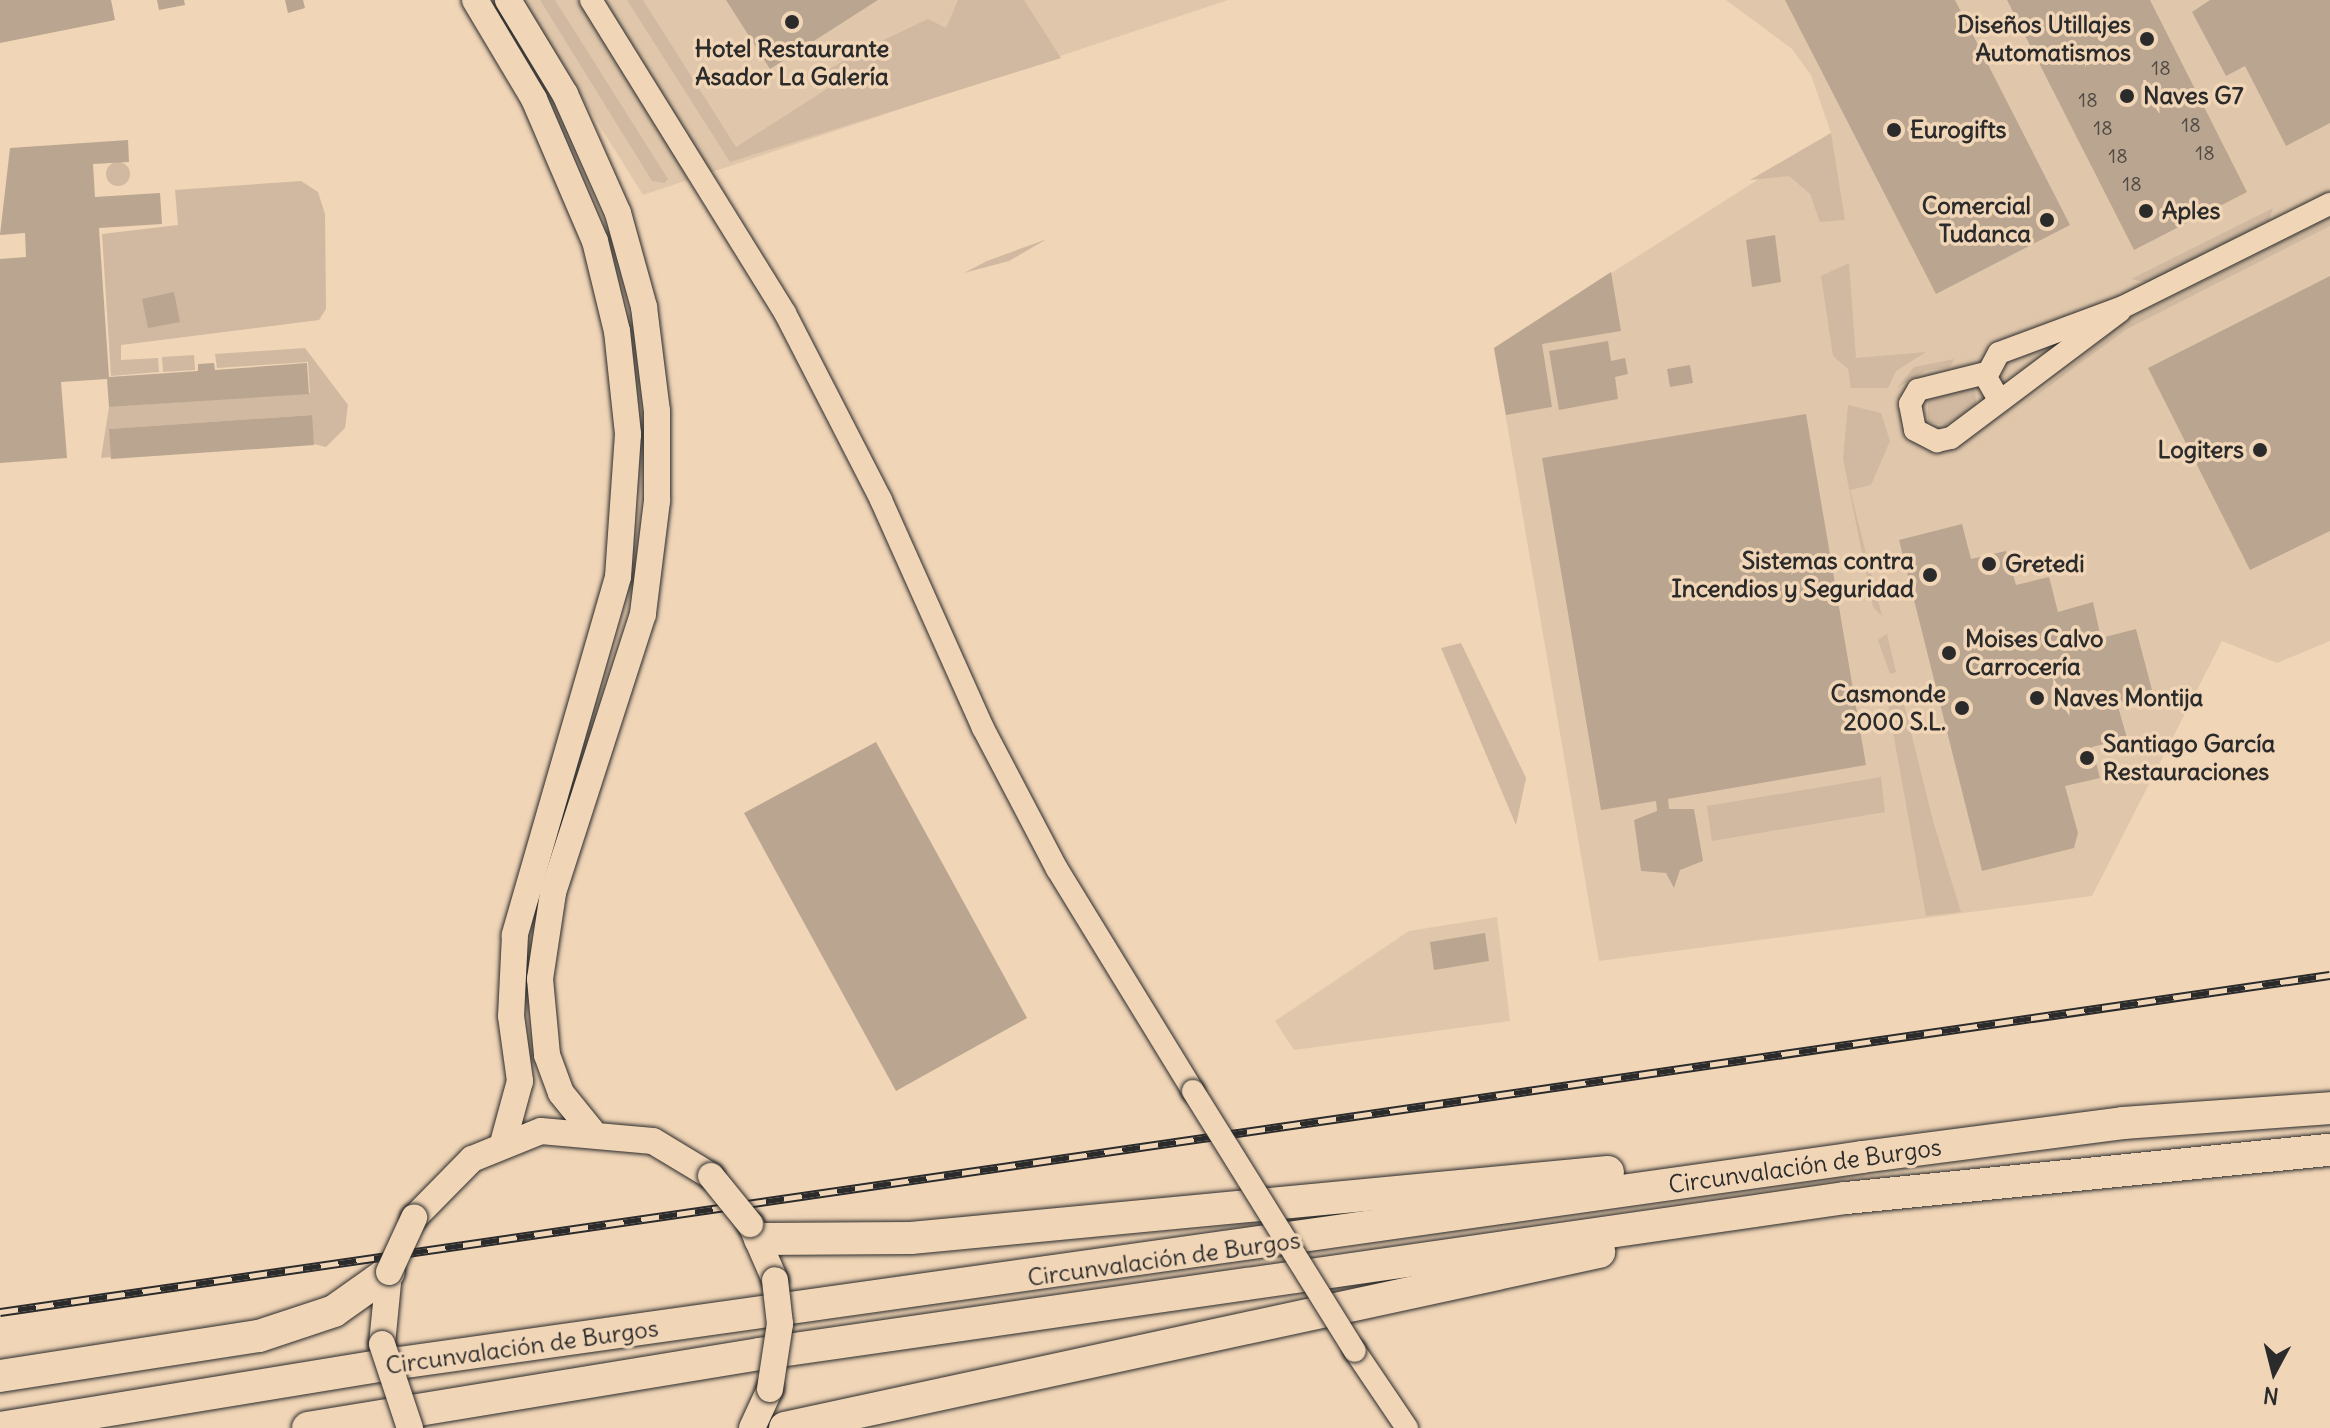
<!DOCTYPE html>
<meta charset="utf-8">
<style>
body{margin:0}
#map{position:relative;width:2330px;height:1428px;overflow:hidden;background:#f0d5b7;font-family:Delius,sans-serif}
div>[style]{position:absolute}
.built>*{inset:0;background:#e0c7ab}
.green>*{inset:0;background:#d0b9a0}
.round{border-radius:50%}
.building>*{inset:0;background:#baa590}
.roads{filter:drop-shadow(0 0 2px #2b2b2b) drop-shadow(0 0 2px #2b2b2b)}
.minor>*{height:22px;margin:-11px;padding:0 11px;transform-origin:11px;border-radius:11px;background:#f0d5b7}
.major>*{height:26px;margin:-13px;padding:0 13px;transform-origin:13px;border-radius:13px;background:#f0d5b7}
.highway>*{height:32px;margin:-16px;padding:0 16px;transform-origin:16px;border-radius:16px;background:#f0d5b7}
.rail>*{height:9px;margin-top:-4.5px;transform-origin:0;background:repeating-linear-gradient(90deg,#f0d5b7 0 18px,#2b2b2b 0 36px);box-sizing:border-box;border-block:2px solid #2b2b2b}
.bridges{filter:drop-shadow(0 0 2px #2b2b2b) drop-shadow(0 0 2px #2b2b2b)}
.minor-bridge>*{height:22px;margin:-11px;padding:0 11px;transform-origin:11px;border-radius:11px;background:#f0d5b7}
.major-bridge>*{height:26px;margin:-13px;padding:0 13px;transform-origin:13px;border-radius:13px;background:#f0d5b7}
.dots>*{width:22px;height:22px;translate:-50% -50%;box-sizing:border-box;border:4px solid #f0d5b7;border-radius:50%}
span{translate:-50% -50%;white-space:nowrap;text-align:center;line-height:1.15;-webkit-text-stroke:7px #f0d5b7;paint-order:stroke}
.number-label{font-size:20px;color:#4f4a44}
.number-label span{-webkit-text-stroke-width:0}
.poi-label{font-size:24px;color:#2b2b2b;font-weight:700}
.right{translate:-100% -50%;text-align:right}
.left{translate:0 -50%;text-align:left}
.street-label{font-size:24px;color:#2b2b2b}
.north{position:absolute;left:2234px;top:1332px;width:80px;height:80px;-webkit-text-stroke:6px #f0d5b7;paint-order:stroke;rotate:187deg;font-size:22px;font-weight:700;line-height:32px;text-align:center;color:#2b2b2b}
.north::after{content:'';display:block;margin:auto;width:28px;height:36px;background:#2b2b2b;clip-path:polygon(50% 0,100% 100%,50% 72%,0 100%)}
</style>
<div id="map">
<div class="built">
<div style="clip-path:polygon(521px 0,1228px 0,643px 195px)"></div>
<div style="clip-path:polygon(1726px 0,2330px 0,2330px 641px,2277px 663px,2222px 641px,2092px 896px,1599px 961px,1494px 348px,1831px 133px,1811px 75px,1792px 49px)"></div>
<div style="clip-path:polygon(1497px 917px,1510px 1021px,1294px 1050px,1275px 1021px,1409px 931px)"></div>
</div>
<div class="green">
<div style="clip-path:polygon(540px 0,555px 0,668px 179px,664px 183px,652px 181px)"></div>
<div style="clip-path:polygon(627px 0,643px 0,736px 147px,830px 87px,823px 73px,858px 52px,928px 19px,946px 28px,958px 0,1024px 0,1061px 58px,730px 162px)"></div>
<div style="clip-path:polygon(1831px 133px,1845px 220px,1820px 222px,1810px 194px,1789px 176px,1750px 180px)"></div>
<div class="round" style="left:106px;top:162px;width:24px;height:24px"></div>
<div style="clip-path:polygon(301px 181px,318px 192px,325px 214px,326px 309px,319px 320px,121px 345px,121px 360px,158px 358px,159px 372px,111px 376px,102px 234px,178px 225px,175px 190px)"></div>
<div style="clip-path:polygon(2273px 208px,2269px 220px,2148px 283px,2131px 279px)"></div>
<div style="clip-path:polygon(2330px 217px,2330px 226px,2127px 329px,2018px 409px,2127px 320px)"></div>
<div style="clip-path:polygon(1047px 239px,1009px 261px,964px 273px,987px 261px)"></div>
<div style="clip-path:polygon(1849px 263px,1856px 358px,1926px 352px,1896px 371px,1888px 388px,1851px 388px,1848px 369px,1833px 356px,1821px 276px)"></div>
<div style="clip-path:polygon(305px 348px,348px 405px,345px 428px,326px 447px,314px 444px,311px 415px,110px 429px,111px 457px,101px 458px,109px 407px,310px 393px,308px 362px,217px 368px,215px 354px)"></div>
<div style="clip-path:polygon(194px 355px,195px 370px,163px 372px,162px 357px)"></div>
<div style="clip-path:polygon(1954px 359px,1950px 367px,1925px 371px,1897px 388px,1914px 367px)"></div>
<div style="clip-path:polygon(1975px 387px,1976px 404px,1960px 417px,1945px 425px,1928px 422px,1928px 400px)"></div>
<div style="clip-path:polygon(1848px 405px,1881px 413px,1890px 441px,1871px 485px,1850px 490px,1882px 616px,1873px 607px,1843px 459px)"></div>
<div style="clip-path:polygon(1887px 634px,1896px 672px,1890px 674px,1878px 640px)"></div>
<div style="clip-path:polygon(1461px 643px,1526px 778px,1516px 825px,1441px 648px)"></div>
<div style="clip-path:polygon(1901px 692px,1933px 821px,1961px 912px,1926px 916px,1888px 704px,1890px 693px)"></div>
<div style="clip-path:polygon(1881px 777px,1885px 812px,1712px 841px,1707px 806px)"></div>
</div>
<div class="building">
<div style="clip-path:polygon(0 0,111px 0,115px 20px,0 43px)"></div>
<div style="clip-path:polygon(157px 0,184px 0,185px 5px,159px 10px)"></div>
<div style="clip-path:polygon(285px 0,303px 0,305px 8px,288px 13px)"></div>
<div style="clip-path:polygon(726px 0,878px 0,770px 69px)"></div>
<div style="clip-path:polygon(1785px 0,1955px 0,2070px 225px,1936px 294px)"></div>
<div style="clip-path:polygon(2007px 0,2150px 0,2247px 192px,2134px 250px)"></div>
<div style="clip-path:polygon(2210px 0,2330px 0,2330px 123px,2286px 146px,2245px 66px,2226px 76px,2192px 12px)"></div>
<div style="clip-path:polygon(128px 140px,129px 162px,93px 164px,95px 197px,160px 193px,162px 224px,99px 228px,109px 377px,198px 371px,198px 364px,214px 363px,215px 370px,307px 363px,309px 394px,109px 407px,107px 379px,61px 382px,67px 458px,0 463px,0 259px,26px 257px,25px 233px,0 235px,10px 148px)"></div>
<div style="clip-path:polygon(1775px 235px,1781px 282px,1752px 287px,1746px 240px)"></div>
<div style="clip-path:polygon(1611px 272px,1621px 331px,1542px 344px,1552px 407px,1506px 415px,1494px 348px)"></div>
<div style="clip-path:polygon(2330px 276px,2330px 531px,2250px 570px,2148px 368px)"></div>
<div style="clip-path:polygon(174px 292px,180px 322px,148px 328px,142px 299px)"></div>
<div style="clip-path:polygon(1608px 341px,1611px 361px,1625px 358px,1628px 374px,1615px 377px,1618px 399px,1559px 410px,1549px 351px)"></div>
<div style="clip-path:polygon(1690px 365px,1693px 383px,1670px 387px,1667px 369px)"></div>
<div style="clip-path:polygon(1806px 414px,1866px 765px,1668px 799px,1669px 809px,1694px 809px,1703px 861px,1680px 870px,1674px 888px,1666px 873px,1641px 871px,1634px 820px,1657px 811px,1656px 801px,1601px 810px,1542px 458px)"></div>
<div style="clip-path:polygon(312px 415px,314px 445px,111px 459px,109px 429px)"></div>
<div style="clip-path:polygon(1962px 524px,1971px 559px,2006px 551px,2016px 585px,2049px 577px,2058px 612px,2093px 602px,2101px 638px,2136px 629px,2153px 694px,2117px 703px,2127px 738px,2092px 747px,2100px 778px,2065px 786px,2078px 833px,2074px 848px,1982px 871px,1899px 540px)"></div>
<div style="clip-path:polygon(876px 742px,1027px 1018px,896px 1091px,744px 813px)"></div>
<div style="clip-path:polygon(1485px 933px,1489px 961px,1434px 970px,1430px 942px)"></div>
</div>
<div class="roads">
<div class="minor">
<div style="left:591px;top:0;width:368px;rotate:58.2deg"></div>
<div style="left:785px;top:313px;width:210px;rotate:62.8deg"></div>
<div style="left:881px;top:500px;width:250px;rotate:65.9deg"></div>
<div style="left:983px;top:728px;width:159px;rotate:62.3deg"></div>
<div style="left:1057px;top:869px;width:260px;rotate:58.5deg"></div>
<div style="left:1986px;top:373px;width:70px;rotate:166deg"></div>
<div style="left:1918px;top:390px;width:16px;rotate:120deg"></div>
<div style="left:1910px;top:404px;width:26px;rotate:79deg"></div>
<div style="left:1915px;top:430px;width:25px;rotate:27deg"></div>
<div style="left:1937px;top:441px;width:14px;rotate:-12deg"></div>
<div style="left:1951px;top:438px;width:211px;rotate:-36.9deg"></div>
<div style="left:1998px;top:398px;width:24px;rotate:-120deg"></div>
<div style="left:1986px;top:377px;width:27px;rotate:-62deg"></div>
<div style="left:1999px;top:353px;width:132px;rotate:-20.4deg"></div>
<div style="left:2123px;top:307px;width:231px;rotate:-26.5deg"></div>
<div style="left:1355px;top:1351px;width:93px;rotate:56deg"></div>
</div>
<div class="major">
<div style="left:475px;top:0;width:115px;rotate:59.2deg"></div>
<div style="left:534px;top:99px;width:155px;rotate:66.8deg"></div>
<div style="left:595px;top:241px;width:93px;rotate:76.3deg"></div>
<div style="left:617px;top:331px;width:104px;rotate:83.9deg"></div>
<div style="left:628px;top:434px;width:143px;rotate:94deg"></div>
<div style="left:618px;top:577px;width:373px;rotate:106.1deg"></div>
<div style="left:515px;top:935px;width:81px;rotate:92.8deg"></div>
<div style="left:511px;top:1016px;width:66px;rotate:82.1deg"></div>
<div style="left:520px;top:1081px;width:64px;rotate:105.3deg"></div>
<div style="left:508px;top:0;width:110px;rotate:58.8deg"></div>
<div style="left:565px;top:94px;width:130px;rotate:66deg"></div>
<div style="left:618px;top:213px;width:98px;rotate:74.5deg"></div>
<div style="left:644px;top:307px;width:105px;rotate:82.9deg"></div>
<div style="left:657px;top:411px;width:90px;rotate:90deg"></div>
<div style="left:657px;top:501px;width:114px;rotate:97.1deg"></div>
<div style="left:643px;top:614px;width:293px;rotate:107.9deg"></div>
<div style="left:553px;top:893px;width:87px;rotate:98.6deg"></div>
<div style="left:540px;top:979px;width:76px;rotate:84.7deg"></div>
<div style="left:547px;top:1055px;width:40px;rotate:69.8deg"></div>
<div style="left:561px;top:1093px;width:48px;rotate:51deg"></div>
<div style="left:414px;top:1218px;width:83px;rotate:-45.5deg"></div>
<div style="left:472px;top:1159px;width:74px;rotate:-22.1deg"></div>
<div style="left:541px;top:1131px;width:112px;rotate:5.1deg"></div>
<div style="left:653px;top:1141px;width:68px;rotate:31.1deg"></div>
<div style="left:751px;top:1225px;width:60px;rotate:66.4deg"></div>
<div style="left:382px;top:1344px;width:72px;rotate:-84.4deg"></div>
<div style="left:752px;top:1428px;width:43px;rotate:-65.2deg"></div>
</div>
<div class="highway">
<div style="left:760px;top:1239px;width:151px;rotate:-0.4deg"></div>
<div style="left:911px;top:1238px;width:700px;rotate:-5.41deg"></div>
<div style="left:0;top:1376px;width:262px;rotate:-8.8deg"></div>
<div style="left:259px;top:1336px;width:79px;rotate:-18.4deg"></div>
<div style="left:334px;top:1311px;width:67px;rotate:-35.3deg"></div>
<div style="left:0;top:1428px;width:404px;rotate:-9.3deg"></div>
<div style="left:399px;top:1363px;width:1477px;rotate:-8.01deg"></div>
<div style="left:1862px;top:1157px;width:263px;rotate:-7.4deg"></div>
<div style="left:2123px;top:1123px;width:208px;rotate:-4.1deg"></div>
<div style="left:308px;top:1428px;width:457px;rotate:-9.3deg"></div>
<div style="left:759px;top:1354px;width:1098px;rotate:-8.17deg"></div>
<div style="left:1846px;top:1198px;width:486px;rotate:-5.7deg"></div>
<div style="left:785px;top:1428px;width:833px;rotate:-12.2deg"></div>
</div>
</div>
<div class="rail">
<div style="left:0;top:1312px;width:2354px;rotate:-8.23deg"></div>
</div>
<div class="bridges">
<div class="minor-bridge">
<div style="left:1193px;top:1091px;width:306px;rotate:58.1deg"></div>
</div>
<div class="major-bridge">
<div style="left:711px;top:1176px;width:62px;rotate:50.9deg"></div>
<div style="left:389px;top:1272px;width:60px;rotate:-65.2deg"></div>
<div style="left:382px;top:1344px;width:89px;rotate:71.6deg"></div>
<div style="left:770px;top:1389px;width:66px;rotate:-81.3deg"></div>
<div style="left:780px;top:1324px;width:44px;rotate:-96.5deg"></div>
</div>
</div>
<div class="dots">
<div style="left:792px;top:22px;background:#2b2b2b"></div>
<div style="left:2147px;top:39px;background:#2b2b2b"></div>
<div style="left:2127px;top:96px;background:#2b2b2b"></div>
<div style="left:1894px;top:130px;background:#2b2b2b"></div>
<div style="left:2146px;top:211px;background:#2b2b2b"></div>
<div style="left:2047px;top:220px;background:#2b2b2b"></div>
<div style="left:2260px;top:450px;background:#2b2b2b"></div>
<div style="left:1989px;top:564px;background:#2b2b2b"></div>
<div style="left:1930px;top:575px;background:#2b2b2b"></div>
<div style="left:1949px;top:653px;background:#2b2b2b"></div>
<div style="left:2037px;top:698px;background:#2b2b2b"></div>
<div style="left:1962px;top:708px;background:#2b2b2b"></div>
<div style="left:2087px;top:758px;background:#2b2b2b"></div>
</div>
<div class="number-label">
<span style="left:2161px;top:67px">18</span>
<span style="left:2088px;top:99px">18</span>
<span style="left:2191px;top:124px">18</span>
<span style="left:2103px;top:127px">18</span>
<span style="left:2205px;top:152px">18</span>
<span style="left:2118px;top:155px">18</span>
<span style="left:2132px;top:183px">18</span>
</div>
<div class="poi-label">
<span class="right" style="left:2131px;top:39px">Diseños Utillajes<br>Automatismos</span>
<span style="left:792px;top:63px">Hotel Restaurante<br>Asador La Galería</span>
<span class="left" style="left:2143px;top:96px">Naves G7</span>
<span class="left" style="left:1910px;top:130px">Eurogifts</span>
<span class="right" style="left:2031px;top:220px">Comercial<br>Tudanca</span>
<span class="left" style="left:2162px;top:211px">Aples</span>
<span class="right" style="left:2244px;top:450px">Logiters</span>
<span class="right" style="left:1914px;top:575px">Sistemas contra<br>Incendios y Seguridad</span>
<span class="left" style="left:2005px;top:564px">Gretedi</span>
<span class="left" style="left:1965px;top:653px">Moises Calvo<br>Carrocería</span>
<span class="right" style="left:1946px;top:708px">Casmonde<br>2000 S.L.</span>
<span class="left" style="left:2053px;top:698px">Naves Montija</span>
<span class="left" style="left:2103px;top:758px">Santiago García<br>Restauraciones</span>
</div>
<div class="street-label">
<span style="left:1805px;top:1166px;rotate:-8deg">Circunvalación de Burgos</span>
<span style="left:1164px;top:1259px;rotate:-8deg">Circunvalación de Burgos</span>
<span style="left:522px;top:1347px;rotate:-8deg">Circunvalación de Burgos</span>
</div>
<div class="north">N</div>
</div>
